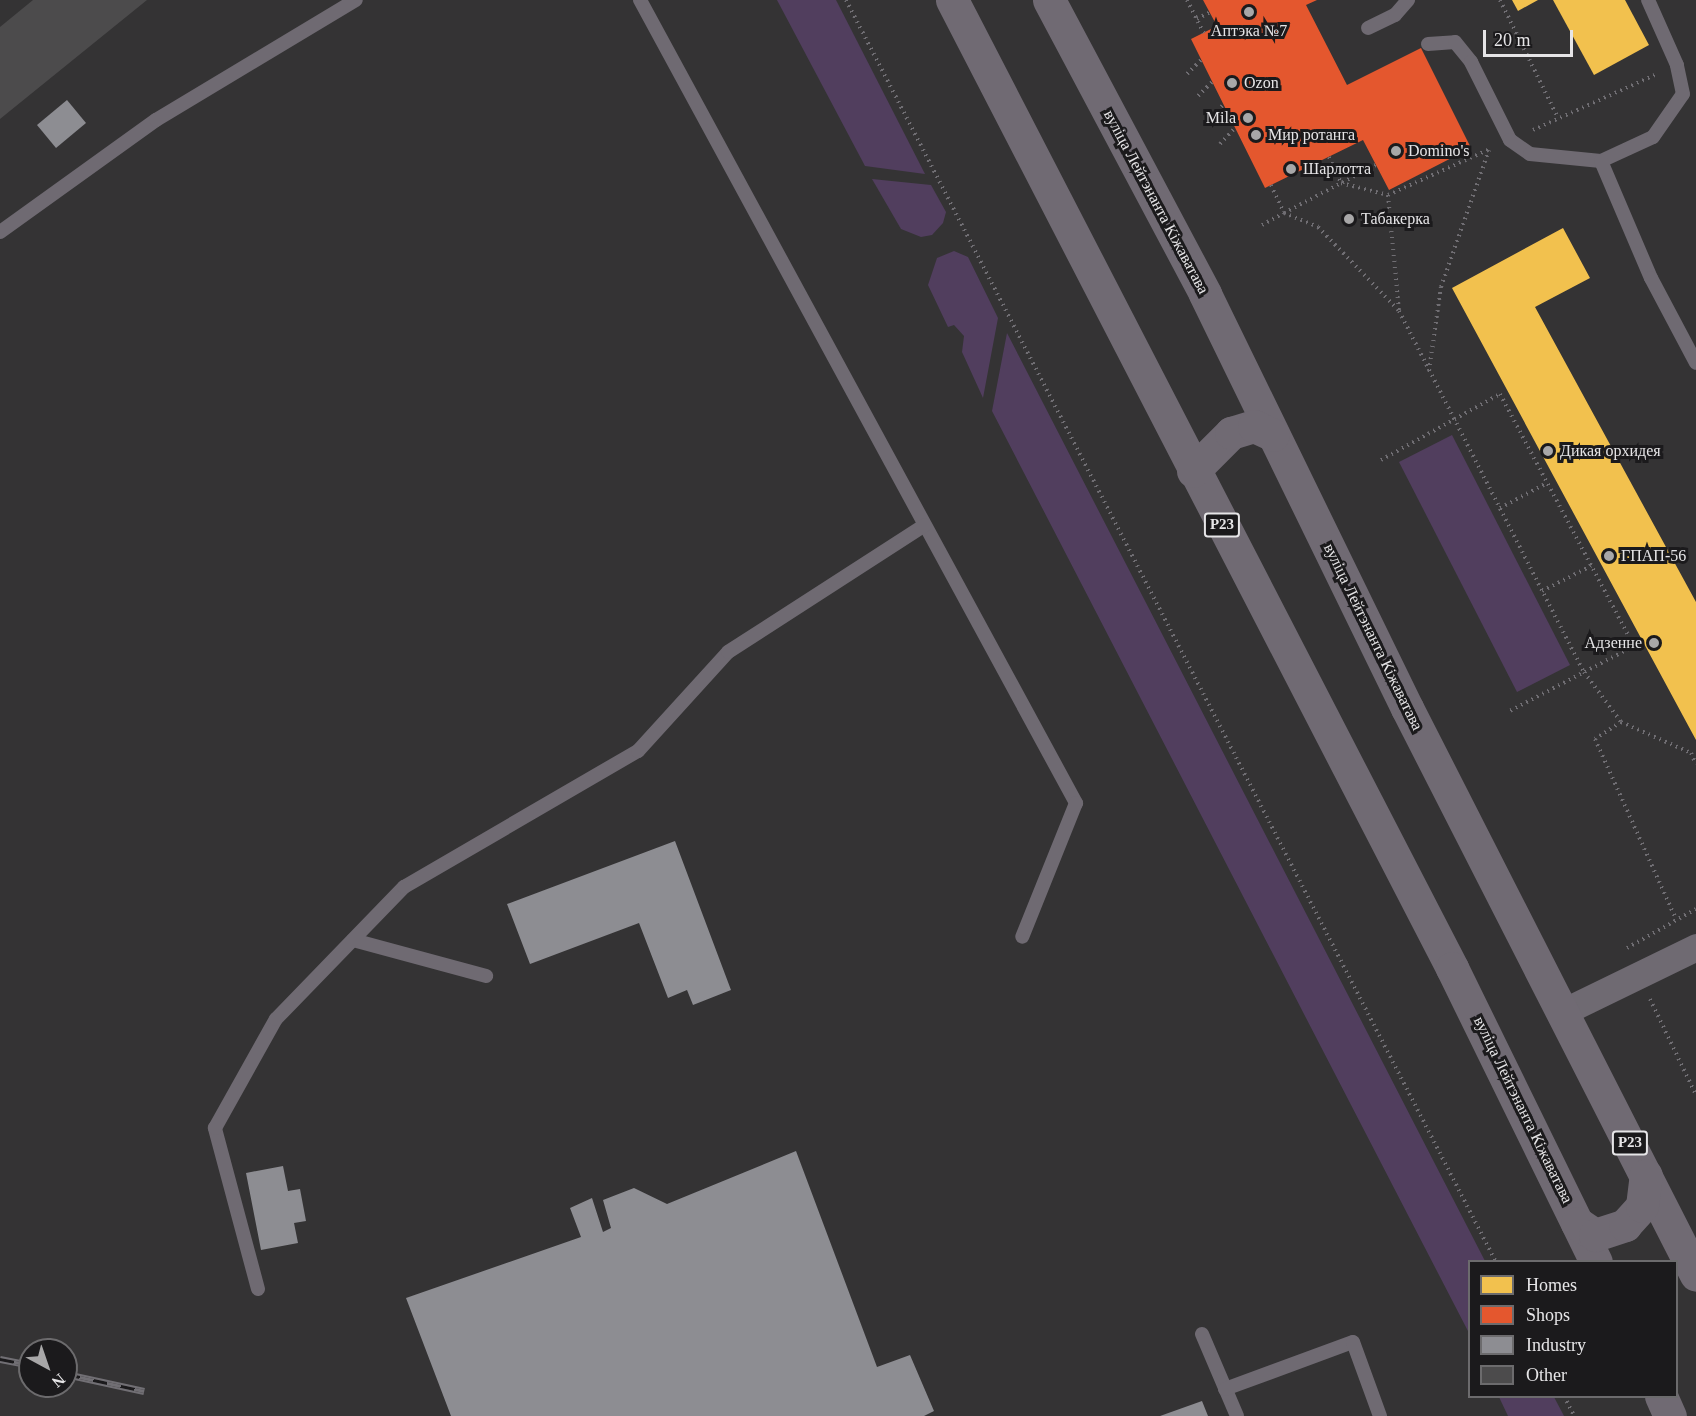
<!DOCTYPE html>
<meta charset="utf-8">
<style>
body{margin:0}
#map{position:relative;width:1696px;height:1416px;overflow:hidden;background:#343334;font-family:Georgia,serif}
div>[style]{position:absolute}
.green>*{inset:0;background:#513e5e}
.homes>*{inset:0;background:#f2c14e}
.shops>*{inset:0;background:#e4572e}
.industry>*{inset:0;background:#8d8d92}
.building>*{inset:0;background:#4c4b4c}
.path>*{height:4px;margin-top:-2px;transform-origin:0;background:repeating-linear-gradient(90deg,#706e73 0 1.5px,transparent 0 6px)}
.service>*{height:14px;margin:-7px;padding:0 7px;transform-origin:7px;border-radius:7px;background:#6f6a72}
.minor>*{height:27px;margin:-13.5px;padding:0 13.5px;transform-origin:13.5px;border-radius:13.5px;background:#6f6a72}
.primary>*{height:33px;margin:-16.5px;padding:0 16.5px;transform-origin:16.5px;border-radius:16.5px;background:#706a73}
.rail>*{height:7px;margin-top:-3.5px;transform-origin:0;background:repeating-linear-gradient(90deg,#1b1a1c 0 14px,#716f74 0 28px);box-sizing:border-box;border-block:2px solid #716f74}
.dots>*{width:16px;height:16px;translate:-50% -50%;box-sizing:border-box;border:3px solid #1b1a1c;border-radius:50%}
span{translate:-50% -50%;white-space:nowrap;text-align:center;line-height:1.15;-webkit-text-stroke:6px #1b1a1c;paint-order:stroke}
.shield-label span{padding:2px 4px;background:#1b1a1c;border:2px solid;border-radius:4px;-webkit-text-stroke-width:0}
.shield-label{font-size:15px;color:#e6e5e7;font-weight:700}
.poi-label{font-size:16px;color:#e6e5e7}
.left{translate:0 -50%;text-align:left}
.right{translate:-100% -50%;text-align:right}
.street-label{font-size:16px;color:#e6e5e7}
.legend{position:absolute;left:1468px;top:1260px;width:210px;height:138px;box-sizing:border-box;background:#1b1a1c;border:2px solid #6c6b6d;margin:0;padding:8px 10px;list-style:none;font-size:18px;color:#e6e5e7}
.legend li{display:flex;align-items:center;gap:12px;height:30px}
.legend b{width:30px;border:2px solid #6c6b6d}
.north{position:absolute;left:18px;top:1338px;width:60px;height:60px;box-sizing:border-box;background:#1b1a1c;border:2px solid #6c6b6d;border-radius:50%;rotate:140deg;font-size:16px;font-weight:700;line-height:24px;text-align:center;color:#e6e5e7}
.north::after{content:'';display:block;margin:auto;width:21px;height:27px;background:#a8a7a8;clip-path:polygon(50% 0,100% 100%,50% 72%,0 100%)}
.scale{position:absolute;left:1483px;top:30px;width:90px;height:27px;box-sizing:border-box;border:3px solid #e6e5e7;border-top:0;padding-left:8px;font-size:18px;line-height:21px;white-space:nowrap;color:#e6e5e7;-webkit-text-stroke:4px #1b1a1c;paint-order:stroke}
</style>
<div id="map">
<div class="green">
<div style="clip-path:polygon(777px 0,836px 0,925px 174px,865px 166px)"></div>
<div style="clip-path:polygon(872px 179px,931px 185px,946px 212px,943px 223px,932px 235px,921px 237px,901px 229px)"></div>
<div style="clip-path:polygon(954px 251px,968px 257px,998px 318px,983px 398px,962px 352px,964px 336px,954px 325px,948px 327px,928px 285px,937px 258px)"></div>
<div style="clip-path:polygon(1007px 333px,1485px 1261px,1470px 1262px,1469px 1333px,992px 411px)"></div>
<div style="clip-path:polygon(1452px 435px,1570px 665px,1517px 692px,1399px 462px)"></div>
<div style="clip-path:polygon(1499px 1397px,1554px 1397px,1564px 1416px,1508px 1416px)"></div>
</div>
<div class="homes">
<div style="clip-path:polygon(1512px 0,1538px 0,1518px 11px)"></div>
<div style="clip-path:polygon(1553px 0,1625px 0,1649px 45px,1594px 75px)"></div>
<div style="clip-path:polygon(1563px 228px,1590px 278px,1535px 307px,1696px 602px,1696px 740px,1452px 288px)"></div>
</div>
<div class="shops">
<div style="clip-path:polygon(1203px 0,1317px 0,1306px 5px,1347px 85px,1421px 48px,1471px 148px,1389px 190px,1363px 140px,1265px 188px,1191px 39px,1217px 26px)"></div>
</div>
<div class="industry">
<div style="clip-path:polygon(67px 100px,86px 123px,56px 148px,37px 125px)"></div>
<div style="clip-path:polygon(675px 841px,731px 990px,693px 1005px,687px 990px,668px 998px,639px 923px,530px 964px,507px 904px)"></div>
<div style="clip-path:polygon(796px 1151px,877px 1367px,910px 1355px,934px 1411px,924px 1416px,451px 1416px,406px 1298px,581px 1237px,570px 1208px,592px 1198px,603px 1232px,611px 1228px,603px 1200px,634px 1188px,667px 1204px)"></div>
<div style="clip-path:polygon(283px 1166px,288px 1191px,300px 1189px,306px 1221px,294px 1223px,298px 1243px,261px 1250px,246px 1173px)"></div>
<div style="clip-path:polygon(1202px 1401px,1208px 1416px,1160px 1416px)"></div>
</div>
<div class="building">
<div style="clip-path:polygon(33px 0,147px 0,0 119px,0 27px)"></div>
</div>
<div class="path">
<div style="left:846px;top:0;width:1420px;rotate:62.75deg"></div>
<div style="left:1187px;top:0;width:37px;rotate:63deg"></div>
<div style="left:1500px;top:0;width:131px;rotate:63.8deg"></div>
<div style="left:1197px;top:19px;width:15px;rotate:-28deg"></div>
<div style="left:1187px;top:74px;width:21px;rotate:-45deg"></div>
<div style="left:1198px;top:96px;width:21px;rotate:-45deg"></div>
<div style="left:1209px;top:120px;width:22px;rotate:-47deg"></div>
<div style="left:1533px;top:130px;width:136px;rotate:-24.3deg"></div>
<div style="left:1220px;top:144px;width:22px;rotate:-47deg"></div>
<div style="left:1329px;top:157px;width:29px;rotate:65deg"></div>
<div style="left:1341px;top:183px;width:49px;rotate:14.3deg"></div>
<div style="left:1388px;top:195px;width:112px;rotate:-24.3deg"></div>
<div style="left:1271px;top:185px;width:31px;rotate:65deg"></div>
<div style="left:1284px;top:213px;width:104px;rotate:-27.6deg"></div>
<div style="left:1388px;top:195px;width:117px;rotate:84.6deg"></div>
<div style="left:1262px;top:225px;width:25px;rotate:-29deg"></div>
<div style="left:1284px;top:213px;width:37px;rotate:22deg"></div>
<div style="left:1318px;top:227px;width:117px;rotate:46deg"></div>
<div style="left:1399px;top:311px;width:406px;rotate:62.9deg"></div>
<div style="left:1584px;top:672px;width:62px;rotate:53.5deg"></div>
<div style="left:1621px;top:722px;width:77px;rotate:23.9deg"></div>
<div style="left:1691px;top:753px;width:12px;rotate:66deg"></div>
<div style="left:1429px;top:371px;width:85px;rotate:-81.9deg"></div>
<div style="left:1441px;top:287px;width:145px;rotate:-70.7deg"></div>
<div style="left:1381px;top:460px;width:136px;rotate:-29deg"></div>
<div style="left:1500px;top:394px;width:285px;rotate:62deg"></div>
<div style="left:1634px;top:646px;width:142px;rotate:152.4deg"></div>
<div style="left:1500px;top:508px;width:53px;rotate:-28deg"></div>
<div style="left:1542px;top:591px;width:55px;rotate:-27deg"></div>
<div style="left:1621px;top:722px;width:31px;rotate:147deg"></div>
<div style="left:1595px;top:739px;width:197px;rotate:65.8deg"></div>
<div style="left:1627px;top:948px;width:79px;rotate:-29.5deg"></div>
<div style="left:1650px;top:999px;width:106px;rotate:64.4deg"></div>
<div style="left:1564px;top:1396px;width:22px;rotate:63deg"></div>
</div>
<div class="service">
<div style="left:640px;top:0;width:914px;rotate:61.5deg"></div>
<div style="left:1076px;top:803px;width:144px;rotate:111.9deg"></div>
<div style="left:1368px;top:28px;width:30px;rotate:-26deg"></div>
<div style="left:1395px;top:15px;width:20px;rotate:-49deg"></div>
<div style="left:1428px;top:44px;width:27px;rotate:-4deg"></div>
<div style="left:1455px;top:42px;width:26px;rotate:51deg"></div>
<div style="left:1471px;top:62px;width:87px;rotate:63.4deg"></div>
<div style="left:1510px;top:140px;width:24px;rotate:35deg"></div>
<div style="left:1530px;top:154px;width:71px;rotate:5.6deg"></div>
<div style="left:1601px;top:161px;width:57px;rotate:-24.8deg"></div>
<div style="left:1653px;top:137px;width:52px;rotate:-55.1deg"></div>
<div style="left:1683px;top:94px;width:30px;rotate:-102deg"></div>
<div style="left:1677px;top:65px;width:71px;rotate:-114deg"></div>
<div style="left:1601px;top:161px;width:127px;rotate:66.9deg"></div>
<div style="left:1651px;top:278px;width:96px;rotate:62.1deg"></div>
<div style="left:0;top:232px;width:192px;rotate:-35.7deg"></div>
<div style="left:156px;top:120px;width:233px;rotate:-31deg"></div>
<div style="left:353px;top:940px;width:138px;rotate:15.1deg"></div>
<div style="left:258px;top:1289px;width:167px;rotate:-105deg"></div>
<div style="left:215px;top:1128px;width:125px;rotate:-60.8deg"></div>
<div style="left:276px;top:1019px;width:184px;rotate:-45.9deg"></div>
<div style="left:404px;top:887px;width:271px;rotate:-30.2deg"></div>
<div style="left:638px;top:751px;width:134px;rotate:-47.7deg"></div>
<div style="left:728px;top:652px;width:234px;rotate:-32.8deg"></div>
<div style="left:1202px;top:1334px;width:89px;rotate:66.9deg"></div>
<div style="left:1225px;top:1389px;width:136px;rotate:-20.2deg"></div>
<div style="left:1353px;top:1342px;width:79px;rotate:70deg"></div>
</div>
<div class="minor">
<div style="left:1563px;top:1012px;width:148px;rotate:-26deg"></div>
</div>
<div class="primary">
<div style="left:952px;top:0;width:1090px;rotate:62.68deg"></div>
<div style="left:1452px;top:968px;width:327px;rotate:63.9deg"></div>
<div style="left:1049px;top:0;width:333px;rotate:62deg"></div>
<div style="left:1205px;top:294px;width:461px;rotate:64deg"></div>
<div style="left:1407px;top:708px;width:636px;rotate:62.99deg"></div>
<div style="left:1193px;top:471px;width:54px;rotate:-45deg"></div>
<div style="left:1231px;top:433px;width:24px;rotate:-17deg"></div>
<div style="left:1254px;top:426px;width:21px;rotate:25deg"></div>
<div style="left:1577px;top:1223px;width:22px;rotate:34deg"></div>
<div style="left:1595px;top:1235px;width:32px;rotate:-18deg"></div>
<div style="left:1625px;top:1225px;width:25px;rotate:-48deg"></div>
<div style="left:1642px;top:1206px;width:31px;rotate:-83deg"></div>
<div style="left:1661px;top:1396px;width:22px;rotate:66deg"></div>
</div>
<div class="rail">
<div style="left:0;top:1359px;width:31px;rotate:11deg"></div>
<div style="left:66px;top:1374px;width:80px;rotate:12.3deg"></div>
</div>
<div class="dots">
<div style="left:1249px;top:12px;background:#a8a7a8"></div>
<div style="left:1232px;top:83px;background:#a8a7a8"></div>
<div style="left:1248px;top:118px;background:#a8a7a8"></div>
<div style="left:1256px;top:135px;background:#a8a7a8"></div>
<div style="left:1396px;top:151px;background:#a8a7a8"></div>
<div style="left:1291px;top:169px;background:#a8a7a8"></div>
<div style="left:1349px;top:219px;background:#a8a7a8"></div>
<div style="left:1548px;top:451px;background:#a8a7a8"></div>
<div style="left:1609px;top:556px;background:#a8a7a8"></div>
<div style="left:1654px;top:643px;background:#a8a7a8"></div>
</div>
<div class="shield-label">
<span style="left:1222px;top:525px">Р23</span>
<span style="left:1630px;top:1143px">Р23</span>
</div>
<div class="poi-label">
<span style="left:1249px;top:31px">Аптэка №7</span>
<span class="left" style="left:1244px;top:83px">Ozon</span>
<span class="right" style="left:1236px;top:118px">Mila</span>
<span class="left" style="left:1268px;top:135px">Мир ротанга</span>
<span class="left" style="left:1408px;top:151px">Domino's</span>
<span class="left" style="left:1303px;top:169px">Шарлотта</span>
<span class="left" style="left:1361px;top:219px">Табакерка</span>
<span class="left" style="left:1560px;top:451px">Дикая орхидея</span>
<span class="left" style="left:1621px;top:556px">ГПАП-56</span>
<span class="right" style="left:1642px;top:643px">Адзенне</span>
</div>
<div class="street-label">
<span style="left:1156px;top:202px;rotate:62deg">вуліца Лейтэнанта Кіжаватава</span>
<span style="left:1373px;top:637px;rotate:64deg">вуліца Лейтэнанта Кіжаватава</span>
<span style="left:1523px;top:1110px;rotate:64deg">вуліца Лейтэнанта Кіжаватава</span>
</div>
<ul class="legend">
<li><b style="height:16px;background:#f2c14e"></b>Homes</li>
<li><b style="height:16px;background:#e4572e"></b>Shops</li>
<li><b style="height:16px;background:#8d8d92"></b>Industry</li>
<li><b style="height:16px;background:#4c4b4c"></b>Other</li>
</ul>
<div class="north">N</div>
<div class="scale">20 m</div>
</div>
